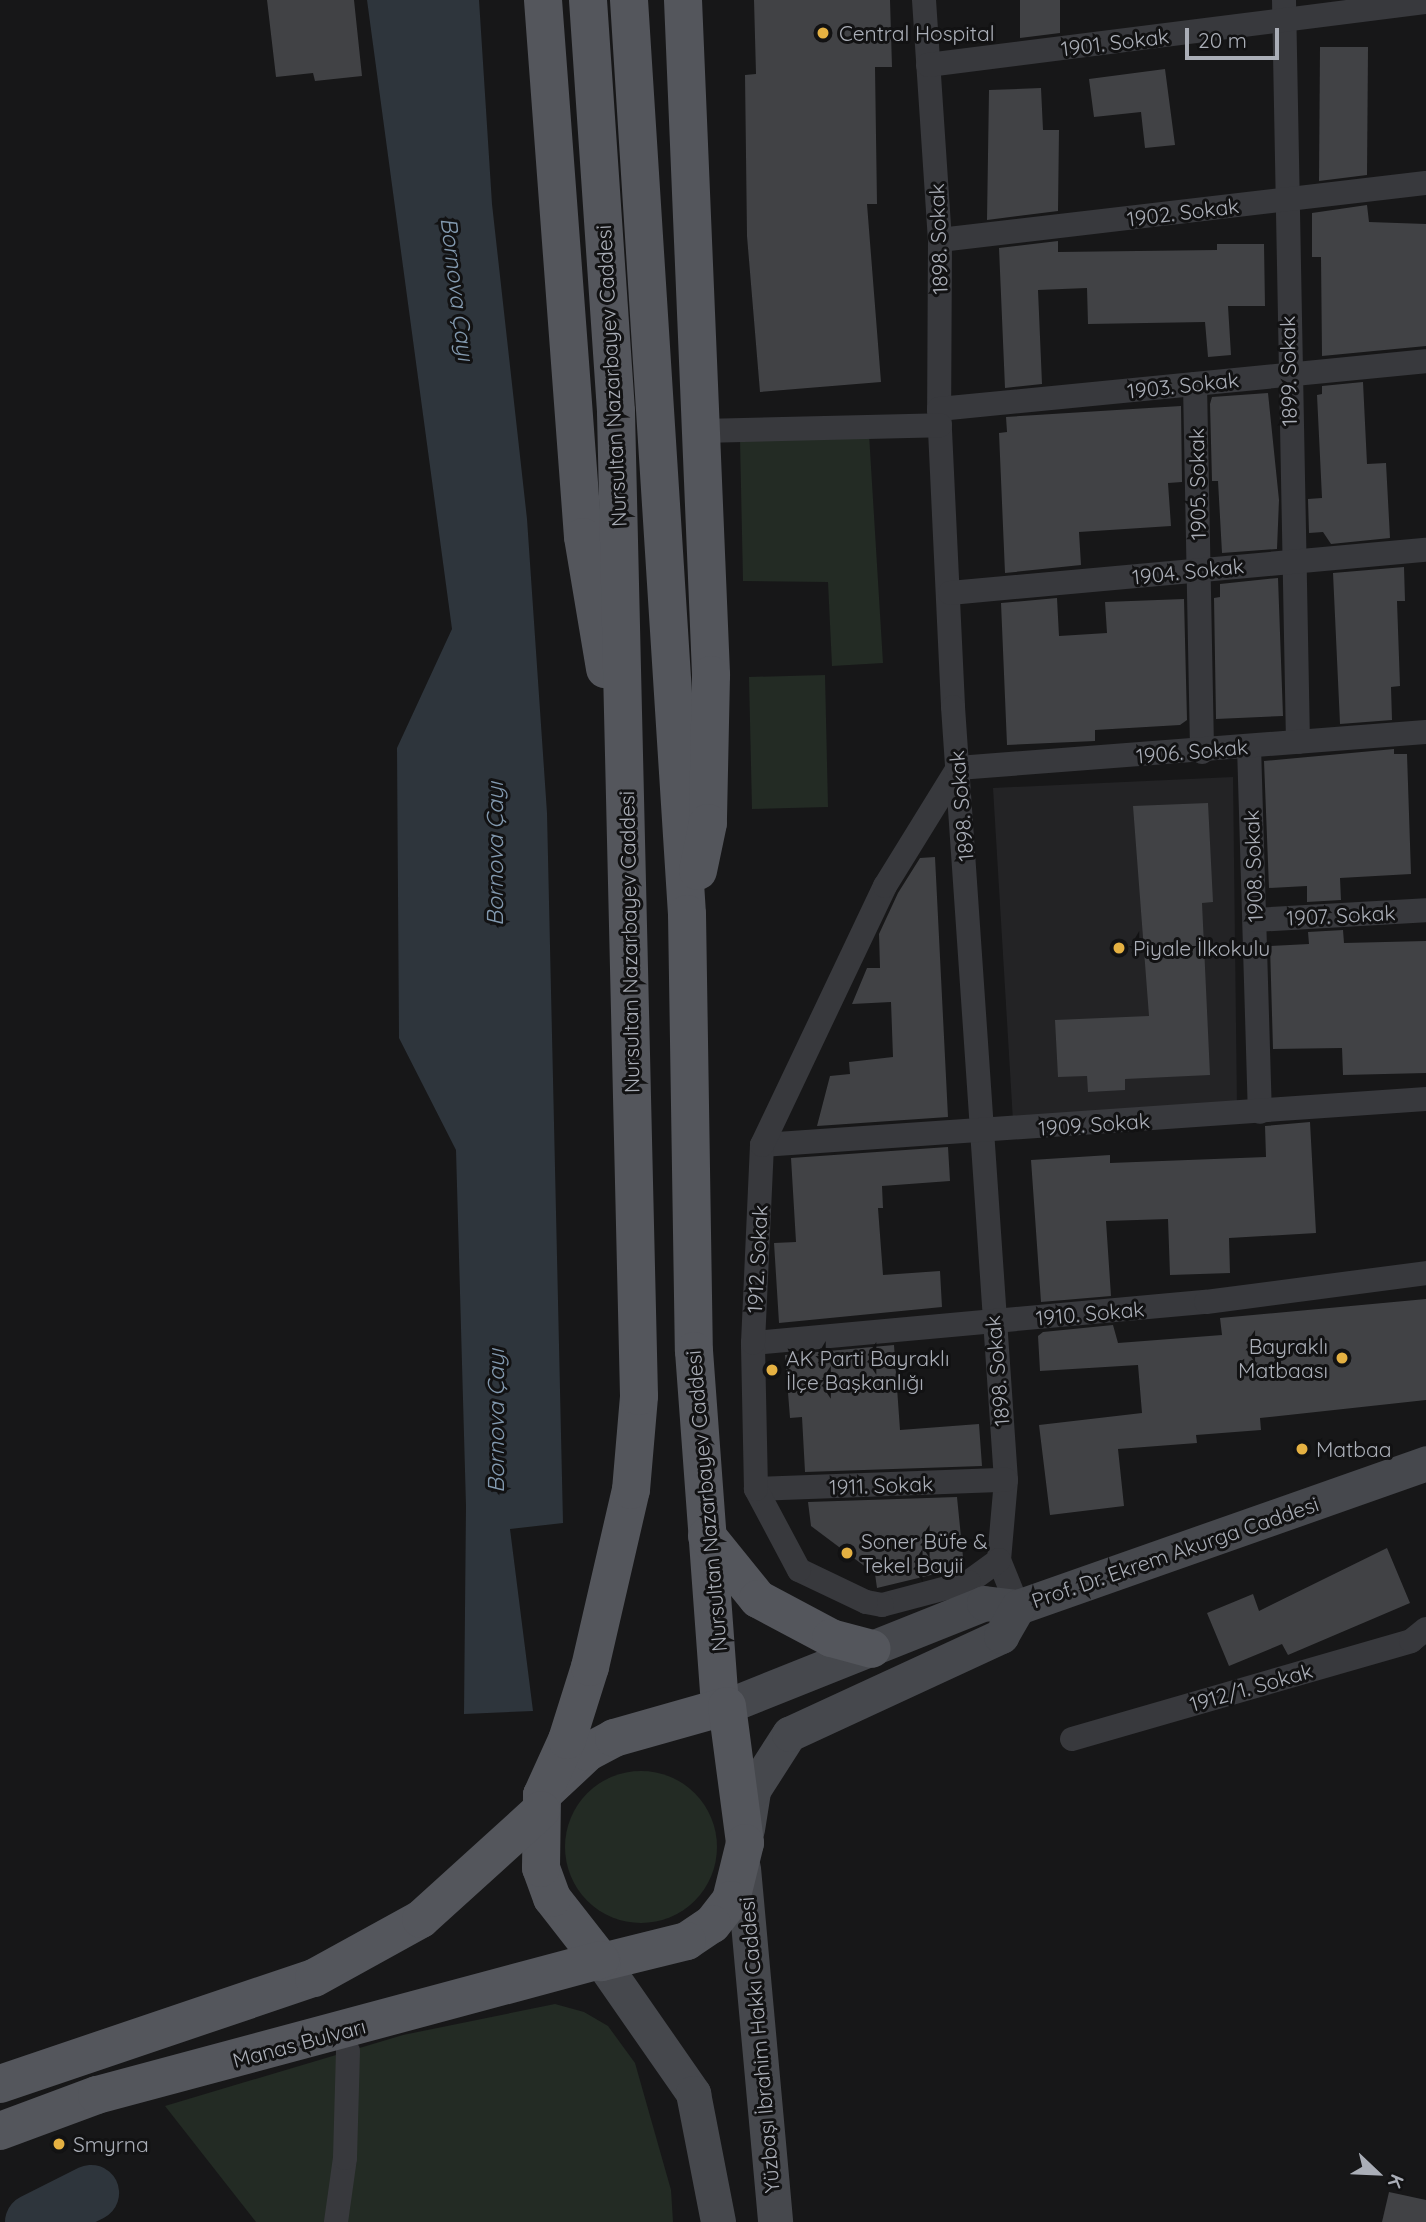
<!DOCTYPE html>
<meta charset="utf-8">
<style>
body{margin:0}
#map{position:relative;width:1426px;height:2222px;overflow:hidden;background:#171718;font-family:Quicksand,sans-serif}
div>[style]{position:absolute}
.built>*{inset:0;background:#232325}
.green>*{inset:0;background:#232b24}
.round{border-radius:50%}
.water>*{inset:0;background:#2e353c}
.river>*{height:56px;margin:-28px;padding:0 28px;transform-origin:28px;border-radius:28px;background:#2e353c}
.building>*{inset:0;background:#414245}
.street>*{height:24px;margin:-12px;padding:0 12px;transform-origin:12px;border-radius:12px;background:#38393d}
.secondary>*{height:35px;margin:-17.5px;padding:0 17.5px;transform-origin:17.5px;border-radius:17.5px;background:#46484d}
.primary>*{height:38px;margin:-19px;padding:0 19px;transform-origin:19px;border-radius:19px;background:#54565c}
.dots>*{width:19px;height:19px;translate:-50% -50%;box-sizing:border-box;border:4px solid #121213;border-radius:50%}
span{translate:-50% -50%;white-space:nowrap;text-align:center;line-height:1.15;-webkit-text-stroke:6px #121213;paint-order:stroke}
.poi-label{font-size:21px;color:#aaaeb7}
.left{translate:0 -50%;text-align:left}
.right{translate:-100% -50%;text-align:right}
.street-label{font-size:21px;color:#aaaeb7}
.water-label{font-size:23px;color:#839ab0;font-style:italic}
.north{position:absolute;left:1342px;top:2138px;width:70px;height:70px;-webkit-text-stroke:5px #121213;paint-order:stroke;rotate:113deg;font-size:19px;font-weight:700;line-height:28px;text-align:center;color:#aaaeb7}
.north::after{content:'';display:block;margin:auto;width:24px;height:32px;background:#aaaeb7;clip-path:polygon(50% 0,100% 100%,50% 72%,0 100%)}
.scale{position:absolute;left:1185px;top:28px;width:94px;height:32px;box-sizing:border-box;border:4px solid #aaaeb7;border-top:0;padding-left:9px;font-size:21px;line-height:24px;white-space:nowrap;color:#aaaeb7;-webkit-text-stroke:5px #121213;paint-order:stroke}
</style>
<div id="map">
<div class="built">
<div style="clip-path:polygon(1233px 777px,1237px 1108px,1013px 1121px,993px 788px)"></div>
</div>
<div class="green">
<div style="clip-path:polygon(869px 434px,883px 663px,832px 666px,828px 582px,743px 581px,740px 440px)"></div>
<div style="clip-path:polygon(825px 675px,828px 807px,752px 809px,749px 677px)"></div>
<div class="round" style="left:565px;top:1771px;width:152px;height:152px"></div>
<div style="clip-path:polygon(555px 2004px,584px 2012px,608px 2026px,635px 2063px,671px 2190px,673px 2222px,256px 2222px,165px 2106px,403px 2035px)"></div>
</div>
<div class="water">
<div style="clip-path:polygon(367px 0,479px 0,492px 204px,527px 519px,547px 813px,563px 1523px,510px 1529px,533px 1711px,464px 1714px,466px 1506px,456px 1150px,399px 1038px,397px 748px,452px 629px)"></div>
</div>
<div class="river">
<div style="left:33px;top:2222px;width:65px;rotate:-26.6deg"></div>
</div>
<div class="building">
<div style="clip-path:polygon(267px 0,354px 0,362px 76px,315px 81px,313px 73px,276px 77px)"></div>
<div style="clip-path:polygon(754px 0,890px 0,892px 67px,875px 67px,877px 204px,867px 204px,881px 382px,760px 392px,747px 236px,745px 75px,756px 74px)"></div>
<div style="clip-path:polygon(1020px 0,1060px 0,1060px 33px,1020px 38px)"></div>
<div style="clip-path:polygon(1320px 47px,1368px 47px,1367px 175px,1319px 181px)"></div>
<div style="clip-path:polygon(1165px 69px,1175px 145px,1145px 148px,1141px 112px,1094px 117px,1089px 79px)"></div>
<div style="clip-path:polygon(1041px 88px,1043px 130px,1059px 130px,1058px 211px,987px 220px,989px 90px)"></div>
<div style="clip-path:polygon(1367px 205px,1369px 222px,1426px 224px,1426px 346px,1322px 356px,1321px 257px,1312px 257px,1312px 213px)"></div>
<div style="clip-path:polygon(1058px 241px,1058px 252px,1217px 250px,1217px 244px,1264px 244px,1265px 306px,1228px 306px,1231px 355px,1208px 357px,1205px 322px,1088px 324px,1087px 288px,1038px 290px,1042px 384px,1005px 388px,999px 248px)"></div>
<div style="clip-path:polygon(1363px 382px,1367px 464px,1386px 463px,1390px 538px,1331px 544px,1323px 532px,1309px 533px,1308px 499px,1322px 498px,1317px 395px,1322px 394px,1322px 386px)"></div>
<div style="clip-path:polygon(1268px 393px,1279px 500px,1277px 549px,1222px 553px,1218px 481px,1212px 481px,1210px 404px,1212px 397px)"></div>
<div style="clip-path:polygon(1181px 406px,1182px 482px,1168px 483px,1171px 526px,1079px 532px,1081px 565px,1005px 573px,999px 433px,1007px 432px,1006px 417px)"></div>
<div style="clip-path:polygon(1404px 567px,1405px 601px,1397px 601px,1400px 686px,1391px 687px,1392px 720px,1340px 724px,1333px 573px)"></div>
<div style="clip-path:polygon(1278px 578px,1283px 716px,1216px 719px,1214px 598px,1220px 597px,1220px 584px)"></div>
<div style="clip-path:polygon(1057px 598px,1059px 636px,1107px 633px,1105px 602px,1184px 599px,1187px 720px,1180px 725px,1095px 730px,1095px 741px,1007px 745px,1001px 603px)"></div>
<div style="clip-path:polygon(1394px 749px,1394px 754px,1407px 754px,1411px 874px,1340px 878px,1341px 900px,1307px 902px,1307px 886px,1269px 888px,1264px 761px)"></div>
<div style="clip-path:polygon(1208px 803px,1213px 902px,1202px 903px,1210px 1075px,1125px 1079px,1125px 1090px,1088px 1092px,1087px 1076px,1058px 1077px,1055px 1020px,1149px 1016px,1133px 806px)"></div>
<div style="clip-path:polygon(935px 857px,948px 1117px,817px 1126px,830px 1076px,850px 1074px,849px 1062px,893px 1057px,891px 1002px,852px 1004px,867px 968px,880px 968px,879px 934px,898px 893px,920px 858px)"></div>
<div style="clip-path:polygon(1343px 930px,1344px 943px,1426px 941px,1426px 1073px,1343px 1075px,1342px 1048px,1273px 1049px,1270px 946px,1309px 944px,1308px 932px)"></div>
<div style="clip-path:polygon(1310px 1122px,1316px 1233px,1229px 1238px,1230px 1273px,1170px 1275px,1168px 1219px,1106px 1221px,1111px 1296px,1041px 1302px,1031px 1160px,1110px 1155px,1110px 1163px,1266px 1157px,1265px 1126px)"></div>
<div style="clip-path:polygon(948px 1147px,950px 1181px,882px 1186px,883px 1208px,878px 1208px,883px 1275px,940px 1271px,942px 1307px,779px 1323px,774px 1243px,796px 1242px,791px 1158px)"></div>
<div style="clip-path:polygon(1426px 1299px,1426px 1400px,1260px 1418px,1261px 1430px,1196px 1435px,1197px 1443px,1118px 1449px,1124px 1506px,1050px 1515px,1039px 1425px,1142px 1413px,1138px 1365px,1040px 1371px,1038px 1336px,1043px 1332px,1113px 1325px,1118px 1343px,1222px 1335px,1220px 1318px)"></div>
<div style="clip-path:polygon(894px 1345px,900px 1430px,979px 1424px,982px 1466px,805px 1472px,802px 1417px,790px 1418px,785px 1355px)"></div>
<div style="clip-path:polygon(957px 1497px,964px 1567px,877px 1588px,875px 1574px,811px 1526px,808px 1502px)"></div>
<div style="clip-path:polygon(1387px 1548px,1410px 1603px,1288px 1655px,1282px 1644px,1229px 1666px,1207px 1613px,1253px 1594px,1259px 1611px)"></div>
<div style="clip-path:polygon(1389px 2192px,1426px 2200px,1426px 2222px,1382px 2222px)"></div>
</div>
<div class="street">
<div style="left:924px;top:0;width:241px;rotate:86.2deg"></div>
<div style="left:940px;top:240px;width:169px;rotate:90.3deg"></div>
<div style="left:939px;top:409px;width:298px;rotate:87.3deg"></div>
<div style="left:953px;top:707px;width:775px;rotate:86.08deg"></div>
<div style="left:1006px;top:1480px;width:80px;rotate:95deg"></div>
<div style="left:999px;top:1560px;width:51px;rotate:68deg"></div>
<div style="left:1284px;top:0;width:742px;rotate:88.92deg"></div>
<div style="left:928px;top:65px;width:502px;rotate:-7.21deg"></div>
<div style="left:940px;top:240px;width:489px;rotate:-6.7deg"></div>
<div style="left:1195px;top:384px;width:368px;rotate:88.9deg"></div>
<div style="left:939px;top:409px;width:489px;rotate:-5.6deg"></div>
<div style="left:701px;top:431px;width:239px;rotate:-1.4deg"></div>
<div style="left:950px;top:593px;width:478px;rotate:-5.2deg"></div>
<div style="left:1249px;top:746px;width:366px;rotate:88.3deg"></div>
<div style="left:1255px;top:920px;width:171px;rotate:-3.3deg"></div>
<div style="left:762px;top:1145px;width:666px;rotate:-3.96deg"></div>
<div style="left:753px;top:1343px;width:455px;rotate:-5.2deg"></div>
<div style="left:1206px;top:1302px;width:222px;rotate:-7.5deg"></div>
<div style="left:756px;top:1489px;width:250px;rotate:-2.1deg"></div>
<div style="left:999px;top:1560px;width:37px;rotate:144deg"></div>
<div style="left:969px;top:1582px;width:90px;rotate:165.2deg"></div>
<div style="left:882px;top:1605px;width:16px;rotate:-169deg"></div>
<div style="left:866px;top:1602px;width:74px;rotate:-154.5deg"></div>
<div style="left:799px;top:1570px;width:92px;rotate:-118deg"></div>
<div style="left:756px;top:1489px;width:146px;rotate:-91.2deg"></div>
<div style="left:753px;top:1343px;width:198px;rotate:-87.4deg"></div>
<div style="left:762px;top:1145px;width:287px;rotate:-64.6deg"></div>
<div style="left:885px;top:886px;width:139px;rotate:-58.3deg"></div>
<div style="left:958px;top:768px;width:469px;rotate:-4.4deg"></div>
<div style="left:1072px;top:1739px;width:353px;rotate:-16.1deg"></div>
<div style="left:1411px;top:1641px;width:19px;rotate:-39deg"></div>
<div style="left:336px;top:2222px;width:65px;rotate:-82deg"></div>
<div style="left:345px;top:2158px;width:107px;rotate:-88.4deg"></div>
</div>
<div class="secondary">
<div style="left:727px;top:1706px;width:277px;rotate:-21.8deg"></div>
<div style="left:984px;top:1603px;width:34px;rotate:7deg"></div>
<div style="left:1018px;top:1607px;width:433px;rotate:-19.4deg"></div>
<div style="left:747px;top:1829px;width:39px;rotate:-81deg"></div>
<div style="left:753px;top:1790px;width:67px;rotate:-57.3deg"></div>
<div style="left:789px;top:1734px;width:234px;rotate:-24.8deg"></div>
<div style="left:1001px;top:1636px;width:34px;rotate:-60deg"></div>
<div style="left:743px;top:1868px;width:355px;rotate:84.8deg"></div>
<div style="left:602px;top:1962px;width:160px;rotate:55.2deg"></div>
<div style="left:693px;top:2093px;width:131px;rotate:79deg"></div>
</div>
<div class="primary">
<div style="left:543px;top:0;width:538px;rotate:85.74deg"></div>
<div style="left:583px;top:537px;width:134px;rotate:80.5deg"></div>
<div style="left:629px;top:0;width:916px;rotate:86.37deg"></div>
<div style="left:687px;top:914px;width:437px;rotate:89.1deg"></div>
<div style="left:694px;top:1351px;width:358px;rotate:85.8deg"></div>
<div style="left:683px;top:0;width:676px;rotate:87.62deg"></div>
<div style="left:711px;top:675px;width:148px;rotate:91.2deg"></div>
<div style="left:708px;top:823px;width:49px;rotate:101.8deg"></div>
<div style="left:707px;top:1536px;width:81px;rotate:51deg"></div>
<div style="left:758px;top:1599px;width:83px;rotate:28.1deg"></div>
<div style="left:831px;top:1638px;width:42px;rotate:15deg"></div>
<div style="left:542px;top:1795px;width:63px;rotate:-43.1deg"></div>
<div style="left:588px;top:1752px;width:30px;rotate:-28deg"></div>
<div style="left:614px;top:1738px;width:117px;rotate:-15.8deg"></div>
<div style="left:727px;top:1706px;width:138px;rotate:82.5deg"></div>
<div style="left:745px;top:1843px;width:59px;rotate:103.8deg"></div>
<div style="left:731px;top:1900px;width:31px;rotate:128deg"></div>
<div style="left:712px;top:1924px;width:30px;rotate:146deg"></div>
<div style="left:687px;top:1941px;width:88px;rotate:166.1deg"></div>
<div style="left:602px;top:1962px;width:81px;rotate:-128deg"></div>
<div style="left:552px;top:1898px;width:32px;rotate:-110deg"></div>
<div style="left:541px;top:1868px;width:73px;rotate:-89.2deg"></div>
<div style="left:542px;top:1795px;width:60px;rotate:-65.6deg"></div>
<div style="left:567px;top:1740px;width:77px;rotate:-72.5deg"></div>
<div style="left:590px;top:1667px;width:182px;rotate:-77deg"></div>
<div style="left:631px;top:1490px;width:94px;rotate:-85.1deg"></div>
<div style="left:639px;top:1396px;width:985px;rotate:-91.34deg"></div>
<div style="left:616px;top:411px;width:412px;rotate:-93.9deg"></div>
<div style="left:0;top:2084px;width:331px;rotate:-18.7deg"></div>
<div style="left:314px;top:1978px;width:122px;rotate:-28.9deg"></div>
<div style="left:421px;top:1919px;width:162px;rotate:-42.2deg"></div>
<div style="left:0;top:2131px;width:103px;rotate:-20.4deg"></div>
<div style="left:97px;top:2095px;width:521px;rotate:-15.02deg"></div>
</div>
<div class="dots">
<div style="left:823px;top:33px;background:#e5b142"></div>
<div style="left:1119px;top:948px;background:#e5b142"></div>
<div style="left:1342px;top:1358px;background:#e5b142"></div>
<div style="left:772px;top:1370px;background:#e5b142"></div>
<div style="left:1302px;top:1449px;background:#e5b142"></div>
<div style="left:847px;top:1553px;background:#e5b142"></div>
<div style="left:59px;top:2144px;background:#e5b142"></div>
</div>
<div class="poi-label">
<span class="left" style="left:839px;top:33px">Central Hospital</span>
<span class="left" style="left:1133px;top:948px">Piyale İlkokulu</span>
<span class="right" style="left:1328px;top:1358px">Bayraklı<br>Matbaası</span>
<span class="left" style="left:786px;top:1370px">AK Parti Bayraklı<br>İlçe Başkanlığı</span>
<span class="left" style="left:1316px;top:1449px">Matbaa</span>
<span class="left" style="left:861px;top:1553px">Soner Büfe &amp;<br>Tekel Bayii</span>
<span class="left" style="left:73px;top:2144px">Smyrna</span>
</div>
<div class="street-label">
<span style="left:1115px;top:42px;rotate:-7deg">1901. Sokak</span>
<span style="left:1183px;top:212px;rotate:-7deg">1902. Sokak</span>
<span style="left:938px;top:239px;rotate:-92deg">1898. Sokak</span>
<span style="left:1288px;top:371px;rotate:-91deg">1899. Sokak</span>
<span style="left:611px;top:376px;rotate:-93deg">Nursultan Nazarbayev Caddesi</span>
<span style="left:1183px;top:385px;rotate:-6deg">1903. Sokak</span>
<span style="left:1197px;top:484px;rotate:-91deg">1905. Sokak</span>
<span style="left:1188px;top:571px;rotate:-6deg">1904. Sokak</span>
<span style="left:1192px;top:751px;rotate:-5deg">1906. Sokak</span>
<span style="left:961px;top:806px;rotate:-95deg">1898. Sokak</span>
<span style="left:1253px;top:866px;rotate:-92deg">1908. Sokak</span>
<span style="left:1341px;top:915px;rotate:-3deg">1907. Sokak</span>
<span style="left:629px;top:942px;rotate:-91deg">Nursultan Nazarbayev Caddesi</span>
<span style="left:1094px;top:1124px;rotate:-4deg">1909. Sokak</span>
<span style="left:757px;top:1259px;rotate:-87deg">1912. Sokak</span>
<span style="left:1090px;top:1313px;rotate:-5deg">1910. Sokak</span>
<span style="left:997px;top:1371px;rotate:-95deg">1898. Sokak</span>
<span style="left:881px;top:1485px;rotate:-2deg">1911. Sokak</span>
<span style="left:706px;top:1501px;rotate:-95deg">Nursultan Nazarbayev Caddesi</span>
<span style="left:1175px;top:1552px;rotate:-19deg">Prof. Dr. Ekrem Akurga Caddesi</span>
<span style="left:1251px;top:1687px;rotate:-16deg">1912/1. Sokak</span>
<span style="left:299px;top:2043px;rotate:-15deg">Manas Bulvarı</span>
<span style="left:759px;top:2045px;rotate:-95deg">Yüzbaşı İbrahim Hakkı Caddesi</span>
</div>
<div class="water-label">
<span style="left:457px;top:289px;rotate:83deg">Bornova Çayı</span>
<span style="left:495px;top:854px;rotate:-90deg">Bornova Çayı</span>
<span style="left:496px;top:1421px;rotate:-90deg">Bornova Çayı</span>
</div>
<div class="north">K</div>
<div class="scale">20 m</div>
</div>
